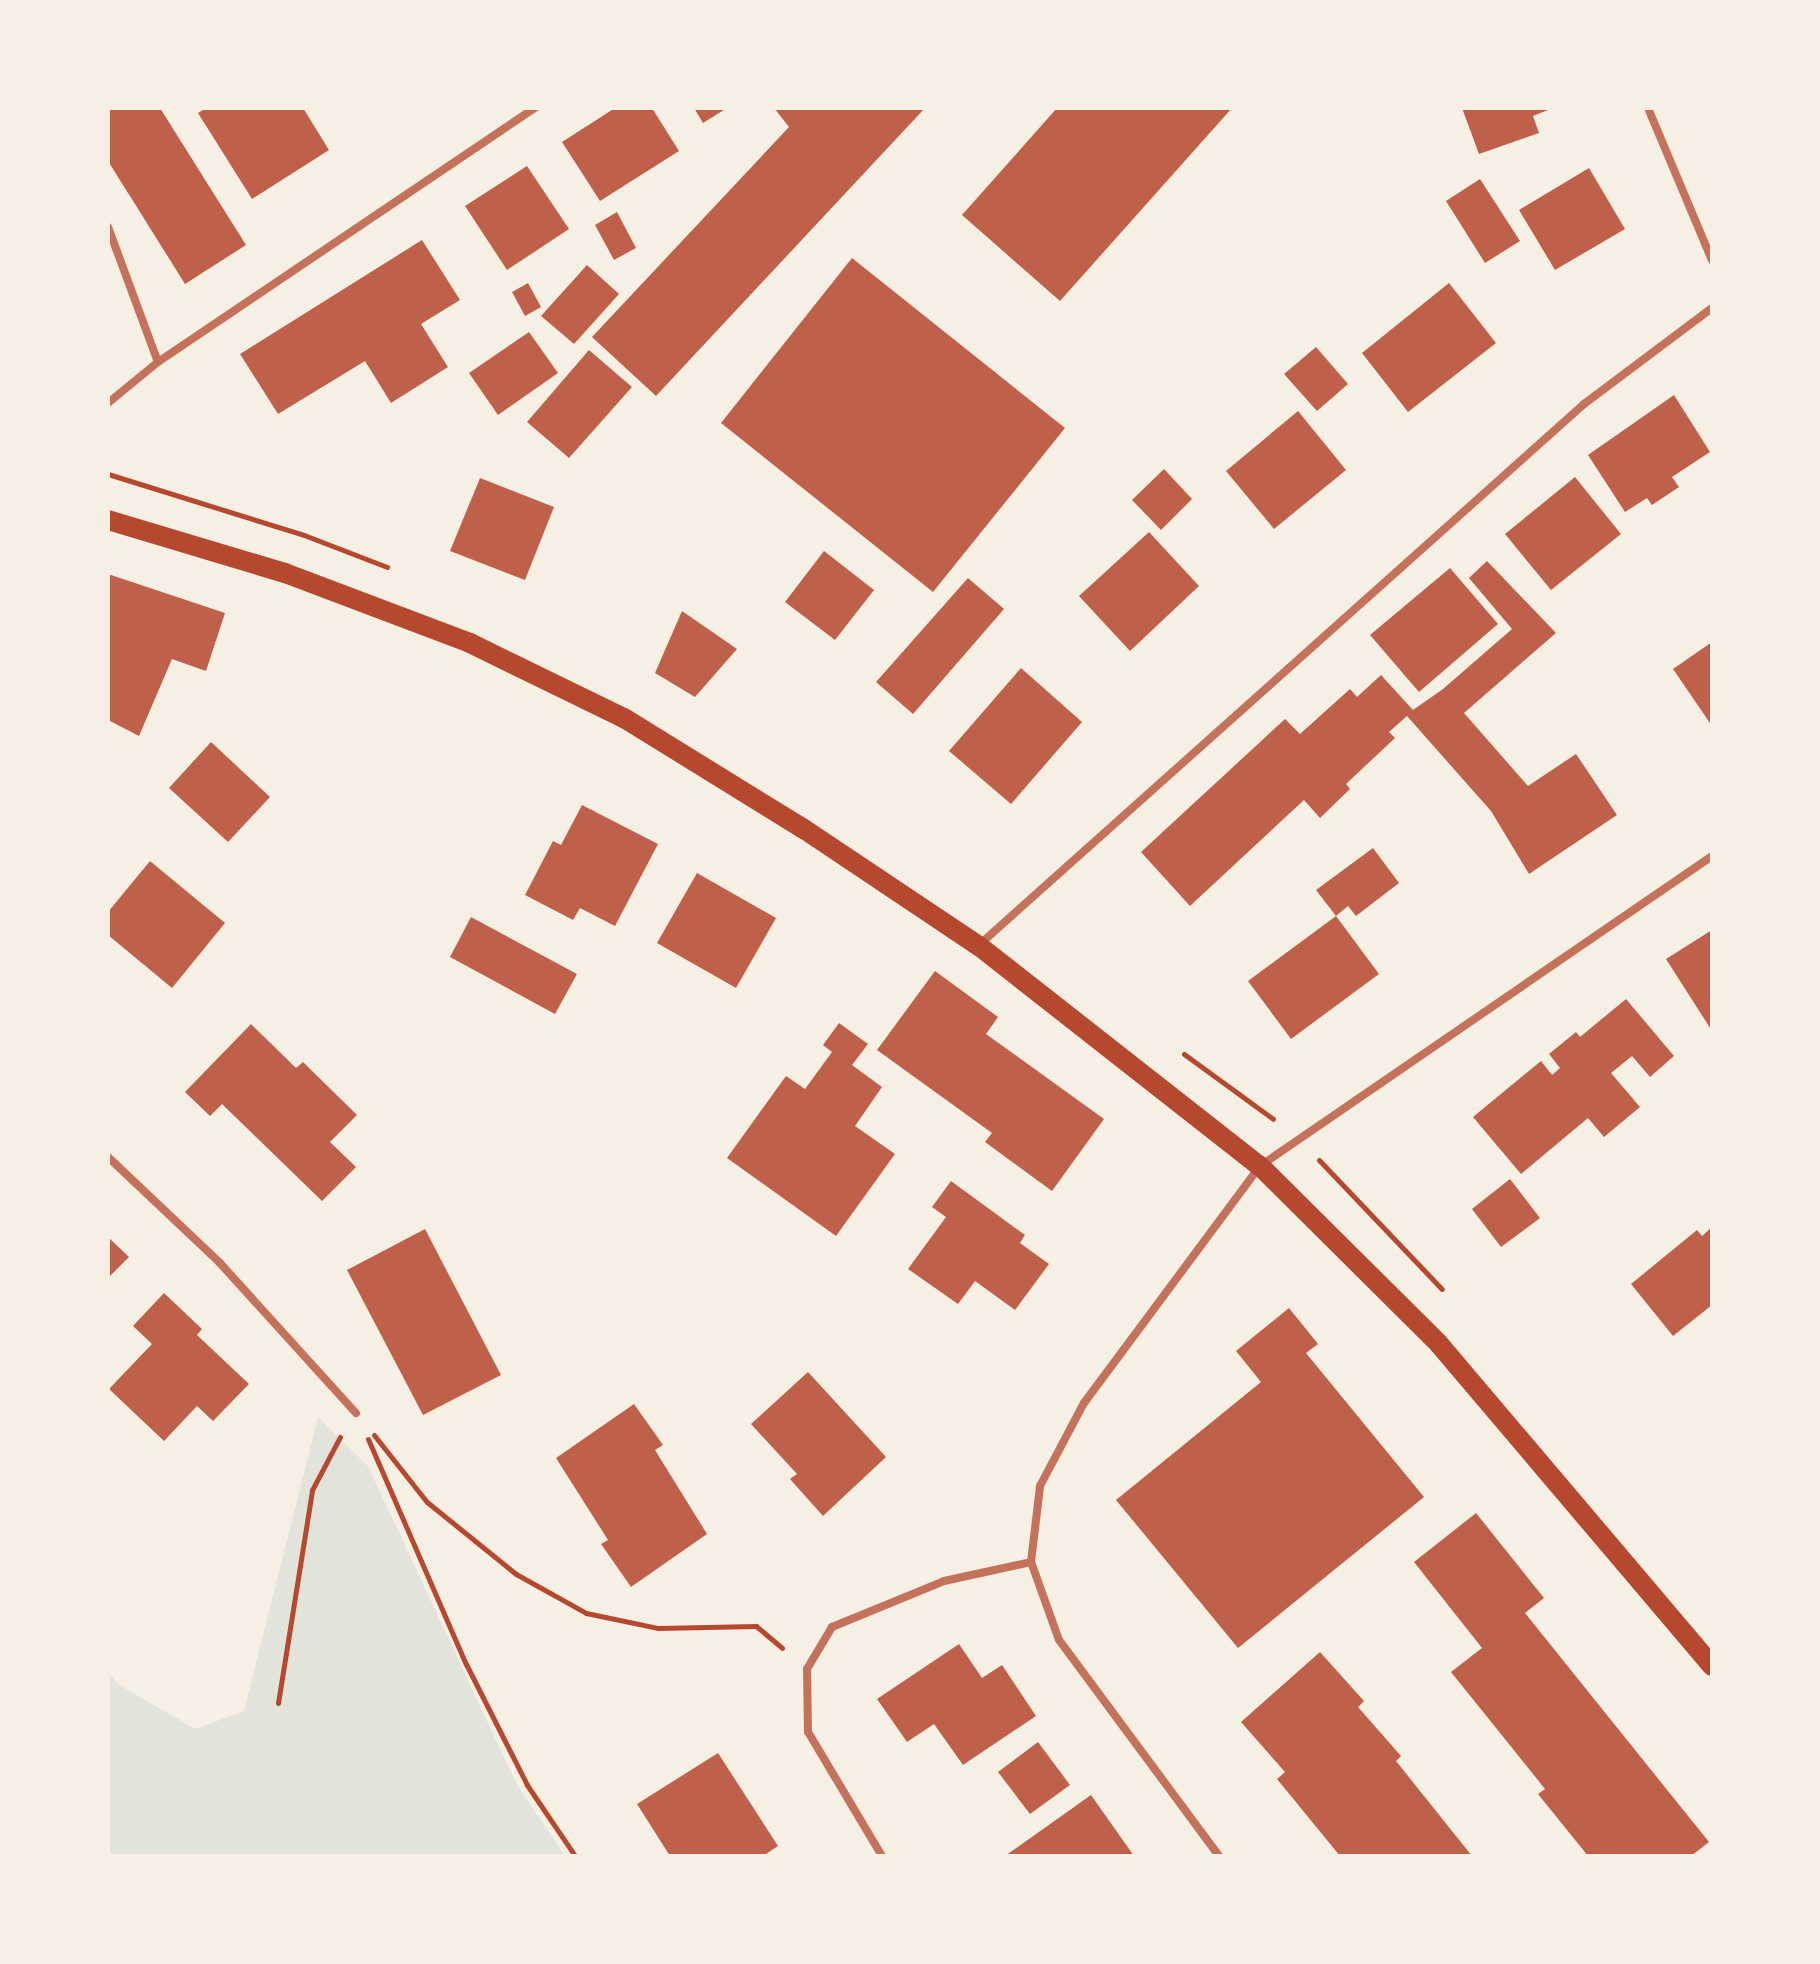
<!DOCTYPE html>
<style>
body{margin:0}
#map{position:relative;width:1820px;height:1964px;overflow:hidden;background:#f6efe4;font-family:"Zilla Slab",serif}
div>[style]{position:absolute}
.green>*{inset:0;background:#e2e4dc}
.building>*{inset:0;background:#bf614a}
.path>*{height:5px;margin:-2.5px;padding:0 2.5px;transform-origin:2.5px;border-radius:2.5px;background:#b5482f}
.minor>*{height:8px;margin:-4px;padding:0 4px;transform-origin:4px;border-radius:4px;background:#c5725c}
.primary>*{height:20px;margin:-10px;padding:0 10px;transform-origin:10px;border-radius:10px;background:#b5482f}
span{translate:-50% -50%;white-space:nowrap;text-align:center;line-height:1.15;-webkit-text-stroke:8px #f6efe4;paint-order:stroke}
.frame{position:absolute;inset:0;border:110px solid #f6efe4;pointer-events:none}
</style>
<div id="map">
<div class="green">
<div style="clip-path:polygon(318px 1417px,368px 1466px,517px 1785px,565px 1856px,108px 1856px,108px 1672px,118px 1684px,195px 1729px,244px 1711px)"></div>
</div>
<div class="building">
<div style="clip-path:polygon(108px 108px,160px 108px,246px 245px,185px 284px,108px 161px)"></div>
<div style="clip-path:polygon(206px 108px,303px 108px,329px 150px,252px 199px,198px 113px)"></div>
<div style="clip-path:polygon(615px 108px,652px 108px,679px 151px,600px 201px,562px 142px)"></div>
<div style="clip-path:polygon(694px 108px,727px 108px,703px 123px)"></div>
<div style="clip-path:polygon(774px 108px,925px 108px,656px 396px,592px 337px,789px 127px)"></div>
<div style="clip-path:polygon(1057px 108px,1232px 108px,1060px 301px,962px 215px)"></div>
<div style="clip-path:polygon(1462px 108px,1553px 108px,1533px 116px,1539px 133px,1479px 154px)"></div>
<div style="clip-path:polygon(527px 166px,569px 229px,507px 270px,465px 206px)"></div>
<div style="clip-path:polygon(1589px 168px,1625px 229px,1555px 270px,1519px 210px)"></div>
<div style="clip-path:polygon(1480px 179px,1520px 241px,1485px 263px,1446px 201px)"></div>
<div style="clip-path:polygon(617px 212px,636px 248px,614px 260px,595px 225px)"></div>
<div style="clip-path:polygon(422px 240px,460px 300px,421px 324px,448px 367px,391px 403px,365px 361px,278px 414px,240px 354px)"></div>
<div style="clip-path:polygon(852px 258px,1065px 428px,933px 592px,721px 423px)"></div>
<div style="clip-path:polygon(587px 265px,619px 294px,574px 344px,541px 316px)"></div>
<div style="clip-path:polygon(528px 283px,541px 307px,525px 316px,512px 292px)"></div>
<div style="clip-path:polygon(1449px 283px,1496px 343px,1408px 412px,1362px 353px)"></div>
<div style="clip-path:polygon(529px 332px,558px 373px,498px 415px,469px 373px)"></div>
<div style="clip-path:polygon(1316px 347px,1348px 384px,1317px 411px,1284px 374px)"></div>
<div style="clip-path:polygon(589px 350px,632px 387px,569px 458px,527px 422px)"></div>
<div style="clip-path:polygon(1674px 395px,1710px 452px,1672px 477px,1679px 487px,1652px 505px,1647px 498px,1625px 512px,1588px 455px)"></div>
<div style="clip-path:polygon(1298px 411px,1346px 470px,1274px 529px,1226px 471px)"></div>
<div style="clip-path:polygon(1164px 469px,1192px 499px,1161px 530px,1132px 500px)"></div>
<div style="clip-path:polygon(1575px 477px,1621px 534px,1551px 590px,1505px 534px)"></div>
<div style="clip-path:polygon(480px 478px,554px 507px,525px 580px,450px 551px)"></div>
<div style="clip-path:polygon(1149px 532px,1199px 586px,1130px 651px,1079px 596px)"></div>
<div style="clip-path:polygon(824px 551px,874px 590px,835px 640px,785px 602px)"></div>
<div style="clip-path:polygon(1487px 561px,1556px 633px,1464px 713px,1528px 786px,1576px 754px,1617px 815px,1529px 874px,1491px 811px,1407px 716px,1389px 732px,1395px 738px,1346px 784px,1350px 789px,1320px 818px,1304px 800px,1190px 906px,1141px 852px,1285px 719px,1300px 734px,1350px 689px,1357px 697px,1381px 675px,1413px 710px,1443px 689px,1512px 629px,1469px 578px)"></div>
<div style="clip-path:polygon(1450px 568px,1498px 624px,1419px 692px,1370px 635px)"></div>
<div style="clip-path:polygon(108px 574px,225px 613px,206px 671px,172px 659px,139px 736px,108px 720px)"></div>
<div style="clip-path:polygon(968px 578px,1004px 609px,913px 714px,876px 682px)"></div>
<div style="clip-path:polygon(682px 611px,737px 649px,695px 697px,655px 673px)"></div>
<div style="clip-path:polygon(1712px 642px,1712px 726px,1673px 669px)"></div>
<div style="clip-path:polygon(1021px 668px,1082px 722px,1011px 804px,949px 751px)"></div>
<div style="clip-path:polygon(211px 742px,270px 797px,228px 842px,169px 788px)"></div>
<div style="clip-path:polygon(582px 805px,658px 844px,615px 926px,580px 908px,573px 920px,525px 895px,553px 841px,561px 845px)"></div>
<div style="clip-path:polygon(1373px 848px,1399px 883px,1356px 916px,1348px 906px,1336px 916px,1379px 974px,1291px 1039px,1248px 981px,1336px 916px,1316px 890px)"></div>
<div style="clip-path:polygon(150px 861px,225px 923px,172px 988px,108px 935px,108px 912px)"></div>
<div style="clip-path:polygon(697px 873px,776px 918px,736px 988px,657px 943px)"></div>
<div style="clip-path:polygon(471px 917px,577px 974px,555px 1014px,450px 957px)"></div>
<div style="clip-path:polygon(1712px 930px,1712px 1031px,1666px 959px)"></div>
<div style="clip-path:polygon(935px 971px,998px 1017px,986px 1034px,1104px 1119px,1052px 1191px,985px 1142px,992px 1133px,877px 1050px)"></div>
<div style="clip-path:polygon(1626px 999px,1674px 1056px,1650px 1077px,1632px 1056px,1611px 1073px,1640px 1107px,1604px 1137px,1588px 1118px,1521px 1174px,1473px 1117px,1541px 1061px,1552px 1075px,1560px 1068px,1549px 1054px,1576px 1032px,1580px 1037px)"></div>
<div style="clip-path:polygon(839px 1023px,868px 1044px,852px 1065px,882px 1087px,855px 1126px,895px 1154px,836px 1236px,727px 1158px,786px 1076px,805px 1089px,832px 1052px,823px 1045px)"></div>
<div style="clip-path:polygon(251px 1024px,296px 1068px,303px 1062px,357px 1115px,330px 1142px,356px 1167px,322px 1201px,222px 1104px,210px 1116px,185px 1092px)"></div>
<div style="clip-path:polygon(1510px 1179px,1540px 1218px,1501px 1247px,1472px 1209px)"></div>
<div style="clip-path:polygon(951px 1181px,1025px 1235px,1020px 1243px,1049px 1264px,1015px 1310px,975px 1281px,958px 1304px,908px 1269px,946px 1217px,932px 1207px)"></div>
<div style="clip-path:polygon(1712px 1227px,1712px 1305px,1673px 1336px,1631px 1284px,1697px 1230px,1702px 1236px)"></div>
<div style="clip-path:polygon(425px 1229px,501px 1375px,423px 1415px,347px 1270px)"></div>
<div style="clip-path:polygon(108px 1237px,129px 1257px,108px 1278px)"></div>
<div style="clip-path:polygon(164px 1293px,202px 1329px,197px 1335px,249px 1384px,213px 1421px,197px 1406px,164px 1441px,109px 1389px,152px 1344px,133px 1326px)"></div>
<div style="clip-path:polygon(1289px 1308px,1318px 1344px,1306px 1353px,1424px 1497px,1238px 1648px,1116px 1500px,1261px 1382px,1236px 1351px)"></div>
<div style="clip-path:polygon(808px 1372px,886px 1457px,823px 1516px,790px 1479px,797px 1474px,751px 1424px)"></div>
<div style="clip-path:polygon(634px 1404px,663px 1445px,655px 1450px,707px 1534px,631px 1587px,601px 1544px,608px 1540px,556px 1458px)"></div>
<div style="clip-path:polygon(1476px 1513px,1544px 1598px,1525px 1613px,1709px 1842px,1691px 1856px,1588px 1856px,1538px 1794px,1545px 1789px,1451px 1672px,1482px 1648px,1414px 1562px)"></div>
<div style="clip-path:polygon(959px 1644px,982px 1678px,1002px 1665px,1036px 1716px,963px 1765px,934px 1724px,907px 1742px,877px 1699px)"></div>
<div style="clip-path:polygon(1320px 1652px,1364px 1701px,1358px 1707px,1401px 1756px,1396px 1761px,1472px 1856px,1340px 1856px,1277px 1779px,1285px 1772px,1241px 1722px)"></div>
<div style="clip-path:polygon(1038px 1742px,1070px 1785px,1030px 1814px,998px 1772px)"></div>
<div style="clip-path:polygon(718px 1753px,778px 1846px,763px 1856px,670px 1856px,637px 1804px)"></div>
<div style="clip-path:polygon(1091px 1795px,1134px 1856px,1005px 1856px)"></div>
</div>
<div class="path">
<div style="left:108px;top:474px;width:205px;rotate:17.3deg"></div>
<div style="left:304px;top:535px;width:89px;rotate:21.1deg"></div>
<div style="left:1184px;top:1054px;width:110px;rotate:36.1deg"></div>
<div style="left:1319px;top:1160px;width:178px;rotate:46.4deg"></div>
<div style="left:374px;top:1435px;width:85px;rotate:51.7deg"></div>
<div style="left:427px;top:1502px;width:114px;rotate:39deg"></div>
<div style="left:516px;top:1574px;width:80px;rotate:29.1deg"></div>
<div style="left:586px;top:1613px;width:74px;rotate:11.8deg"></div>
<div style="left:658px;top:1628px;width:98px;rotate:-1.2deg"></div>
<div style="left:756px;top:1626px;width:34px;rotate:40deg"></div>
<div style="left:368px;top:1439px;width:245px;rotate:66.5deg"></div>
<div style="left:466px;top:1664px;width:136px;rotate:63.2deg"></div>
<div style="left:527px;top:1785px;width:86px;rotate:55.9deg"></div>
<div style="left:278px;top:1703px;width:216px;rotate:-80.9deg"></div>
<div style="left:312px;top:1490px;width:60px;rotate:-62.2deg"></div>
</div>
<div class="minor">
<div style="left:1648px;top:108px;width:165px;rotate:67.2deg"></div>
<div style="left:108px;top:227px;width:144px;rotate:69.7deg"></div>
<div style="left:108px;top:403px;width:65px;rotate:-39.4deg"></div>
<div style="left:158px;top:362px;width:455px;rotate:-34deg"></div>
<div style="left:979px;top:945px;width:812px;rotate:-41.8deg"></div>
<div style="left:1584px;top:404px;width:160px;rotate:-36.9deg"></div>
<div style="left:108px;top:1157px;width:153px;rotate:43.4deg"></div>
<div style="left:219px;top:1262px;width:204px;rotate:47.8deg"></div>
<div style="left:882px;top:1856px;width:144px;rotate:-120.8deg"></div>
<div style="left:808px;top:1732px;width:63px;rotate:-90.9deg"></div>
<div style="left:807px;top:1669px;width:49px;rotate:-59.2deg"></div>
<div style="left:832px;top:1627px;width:121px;rotate:-22.3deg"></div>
<div style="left:944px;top:1581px;width:89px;rotate:-12.3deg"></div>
<div style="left:1219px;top:1856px;width:269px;rotate:-126.5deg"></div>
<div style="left:1059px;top:1640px;width:83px;rotate:-109.7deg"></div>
<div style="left:1031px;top:1562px;width:77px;rotate:-83.2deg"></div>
<div style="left:1040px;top:1486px;width:94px;rotate:-62.1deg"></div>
<div style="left:1084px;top:1403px;width:295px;rotate:-53.4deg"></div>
<div style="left:1260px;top:1166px;width:548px;rotate:-34.44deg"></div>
</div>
<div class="primary">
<div style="left:108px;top:520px;width:185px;rotate:16.7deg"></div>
<div style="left:285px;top:573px;width:198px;rotate:20.7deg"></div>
<div style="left:470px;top:643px;width:171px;rotate:26deg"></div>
<div style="left:624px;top:718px;width:211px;rotate:31.7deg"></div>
<div style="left:804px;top:829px;width:211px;rotate:33.8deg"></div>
<div style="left:979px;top:946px;width:357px;rotate:38.1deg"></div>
<div style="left:1260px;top:1166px;width:252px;rotate:44.8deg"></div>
<div style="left:1439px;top:1344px;width:422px;rotate:49.7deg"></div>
</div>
<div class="frame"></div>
</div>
